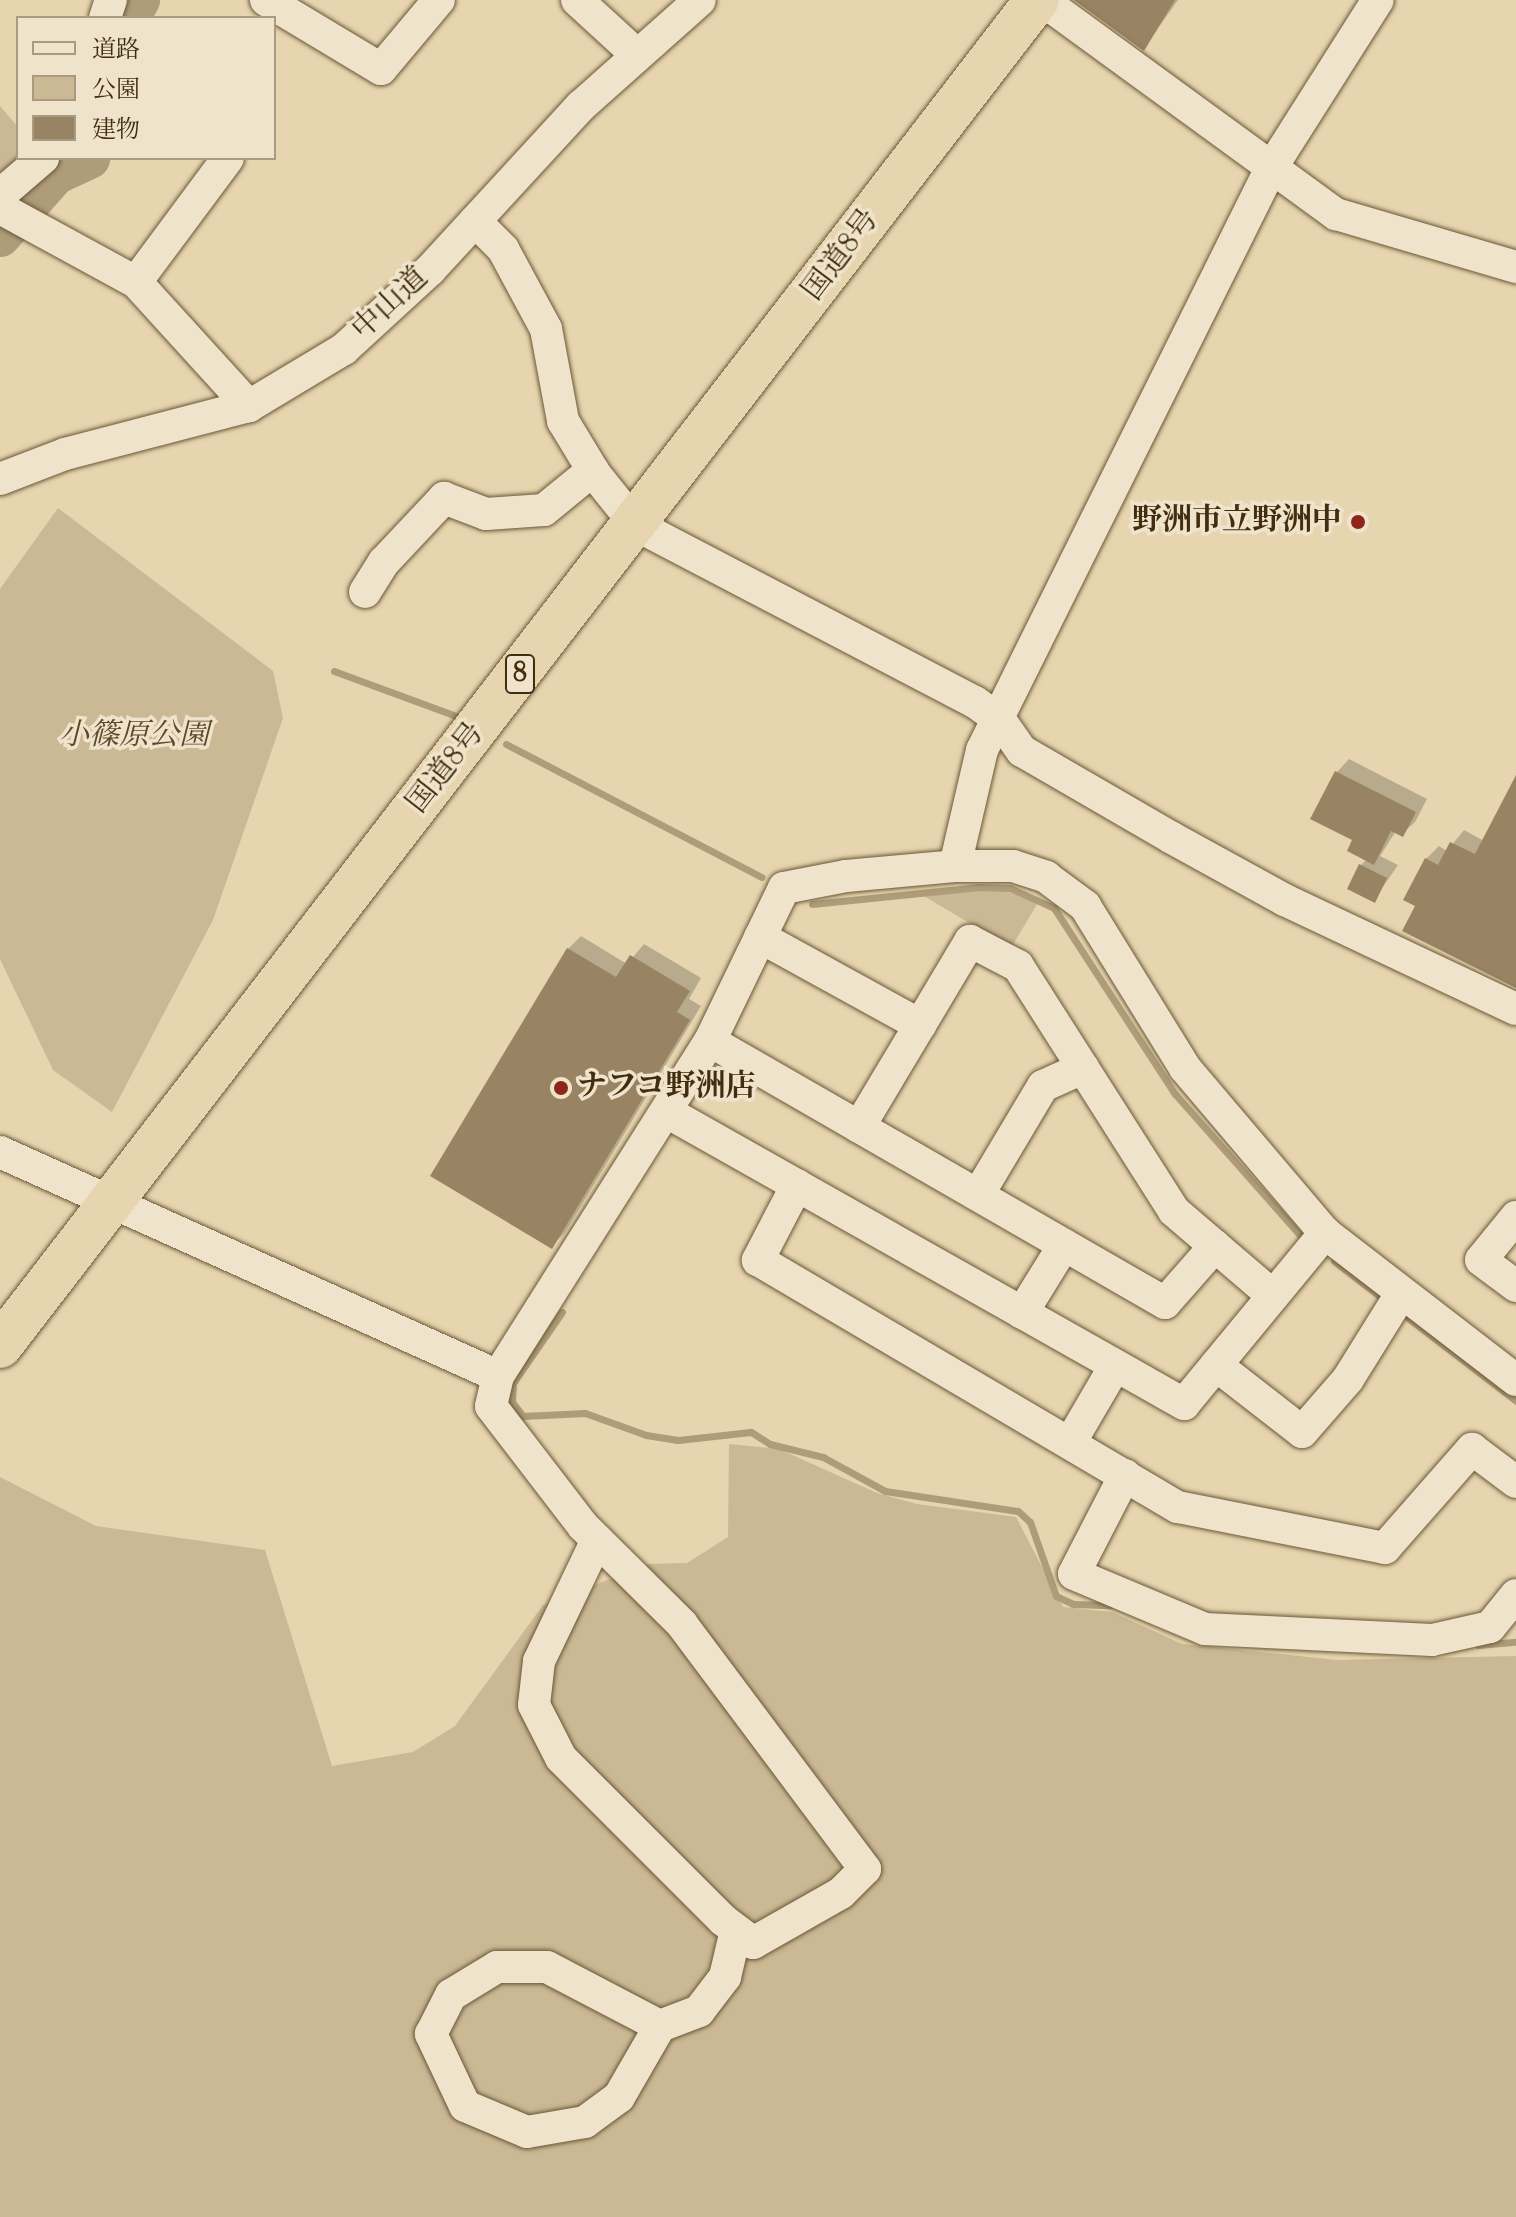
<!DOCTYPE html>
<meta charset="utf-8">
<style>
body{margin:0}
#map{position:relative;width:1516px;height:2217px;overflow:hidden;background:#e7d5af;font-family:"Sorts Mill Goudy","Noto Serif JP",serif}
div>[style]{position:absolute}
.green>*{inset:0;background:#cbb894}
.shadow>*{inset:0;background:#0003}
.stream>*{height:7px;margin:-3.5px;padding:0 3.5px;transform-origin:3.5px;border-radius:3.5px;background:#af9c79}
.river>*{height:42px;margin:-21px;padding:0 21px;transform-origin:21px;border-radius:21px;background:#af9c79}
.building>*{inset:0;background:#988462}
.roads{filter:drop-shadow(0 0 2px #6b5737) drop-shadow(0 0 2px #6b5737)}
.minor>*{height:32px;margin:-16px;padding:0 16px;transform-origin:16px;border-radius:16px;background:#efe4cb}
.highway>*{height:44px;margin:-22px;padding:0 22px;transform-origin:22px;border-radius:22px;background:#e7d5af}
.dots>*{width:22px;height:22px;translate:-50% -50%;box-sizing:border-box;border:4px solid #efe4cb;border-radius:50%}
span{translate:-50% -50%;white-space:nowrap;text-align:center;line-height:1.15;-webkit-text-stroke:7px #efe4cb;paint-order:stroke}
.shield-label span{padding:2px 6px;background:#efe4cb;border:2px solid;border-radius:6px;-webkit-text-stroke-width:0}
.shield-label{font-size:28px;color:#422d0f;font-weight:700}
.street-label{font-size:30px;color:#422d0f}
.poi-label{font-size:30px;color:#422d0f;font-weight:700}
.right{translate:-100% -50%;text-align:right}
.left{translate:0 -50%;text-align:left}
.park-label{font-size:30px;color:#5d492a;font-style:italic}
.legend{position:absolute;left:16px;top:16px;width:260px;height:144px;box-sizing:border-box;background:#efe4cb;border:2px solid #aa9b80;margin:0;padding:10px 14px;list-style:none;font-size:24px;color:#422d0f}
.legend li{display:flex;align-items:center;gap:16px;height:40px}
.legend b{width:40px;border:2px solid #aa9b80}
</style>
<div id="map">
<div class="green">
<div style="clip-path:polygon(0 106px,18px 127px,18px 158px,23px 158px,0 180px)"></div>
<div style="clip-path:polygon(58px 508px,273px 671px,283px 718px,213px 920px,112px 1112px,53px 1070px,0 959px,0 589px)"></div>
<div style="clip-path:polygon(997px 889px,1039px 901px,1011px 948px,924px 896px)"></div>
<div style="clip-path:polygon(729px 1444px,779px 1449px,877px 1493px,917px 1504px,1016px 1517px,1063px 1607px,1112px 1612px,1182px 1644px,1337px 1660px,1516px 1656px,1516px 2217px,0 2217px,0 1477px,96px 1526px,265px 1550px,332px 1766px,413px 1752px,455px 1726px,543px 1605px,649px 1564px,687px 1563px,728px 1537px)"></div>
</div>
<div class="shadow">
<div style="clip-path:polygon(1078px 0,1178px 0,1144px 48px)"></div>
<div style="clip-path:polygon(1349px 759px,1427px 799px,1415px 822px,1402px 834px,1396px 831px,1380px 856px,1398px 865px,1374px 900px,1361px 865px,1367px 859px,1355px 839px,1337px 772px)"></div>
<div style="clip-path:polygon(1516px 780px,1516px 987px,1418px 905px,1426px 859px,1439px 846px,1447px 851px,1464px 830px,1484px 841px)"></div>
<div style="clip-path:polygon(581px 936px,627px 964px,644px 944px,701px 978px,689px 999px,701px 1006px,564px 1234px,551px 1246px,432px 1175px,568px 949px)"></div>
</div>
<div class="stream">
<div style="left:334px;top:671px;width:133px;rotate:20.2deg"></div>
<div style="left:506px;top:744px;width:288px;rotate:27.5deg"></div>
<div style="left:812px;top:904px;width:168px;rotate:-5.8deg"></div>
<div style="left:979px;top:887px;width:31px;rotate:2deg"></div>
<div style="left:1010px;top:888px;width:48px;rotate:24.4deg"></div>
<div style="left:1054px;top:908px;width:222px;rotate:57deg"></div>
<div style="left:1175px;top:1094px;width:187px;rotate:48.5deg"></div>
<div style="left:1334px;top:1261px;width:56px;rotate:37.7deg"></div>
<div style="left:562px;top:1312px;width:86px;rotate:124.6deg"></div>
<div style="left:513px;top:1383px;width:19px;rotate:93deg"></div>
<div style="left:512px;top:1402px;width:18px;rotate:52deg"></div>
<div style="left:523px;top:1416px;width:62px;rotate:-2.8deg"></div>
<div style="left:585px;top:1413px;width:65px;rotate:19.8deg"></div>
<div style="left:646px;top:1435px;width:32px;rotate:9deg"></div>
<div style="left:678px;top:1440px;width:73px;rotate:-6.3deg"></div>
<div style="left:751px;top:1432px;width:22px;rotate:32deg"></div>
<div style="left:770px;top:1444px;width:55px;rotate:13.8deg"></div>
<div style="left:823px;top:1457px;width:71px;rotate:28.7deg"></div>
<div style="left:885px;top:1491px;width:134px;rotate:8.6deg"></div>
<div style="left:1018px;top:1511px;width:16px;rotate:43deg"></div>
<div style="left:1030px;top:1522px;width:78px;rotate:70.6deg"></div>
<div style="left:1056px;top:1596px;width:19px;rotate:25deg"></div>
<div style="left:1073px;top:1604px;width:37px;rotate:2deg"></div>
<div style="left:1408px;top:1318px;width:136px;rotate:37.5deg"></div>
<div style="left:1478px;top:1645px;width:38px;rotate:-5deg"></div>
</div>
<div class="river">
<div style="left:129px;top:18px;width:21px;rotate:-61deg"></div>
<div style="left:0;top:236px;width:83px;rotate:-48.4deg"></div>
<div style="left:55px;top:174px;width:38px;rotate:-25deg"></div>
</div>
<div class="building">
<div style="clip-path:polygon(1074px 0,1175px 0,1144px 51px)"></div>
<div style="clip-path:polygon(1335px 771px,1416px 812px,1403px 837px,1391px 831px,1374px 865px,1347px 851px,1352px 840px,1310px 819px)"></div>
<div style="clip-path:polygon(1516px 775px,1516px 988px,1402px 931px,1415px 906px,1403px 900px,1425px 858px,1438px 865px,1450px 842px,1475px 854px)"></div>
<div style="clip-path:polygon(1359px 864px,1387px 878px,1375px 903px,1347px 889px)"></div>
<div style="clip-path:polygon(567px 948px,616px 977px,630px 955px,690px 991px,677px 1012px,690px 1020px,552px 1249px,430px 1176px)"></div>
</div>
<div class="roads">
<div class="minor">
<div style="left:266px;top:0;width:134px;rotate:31deg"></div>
<div style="left:381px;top:69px;width:90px;rotate:-50deg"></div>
<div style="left:577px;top:0;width:80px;rotate:42.5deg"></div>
<div style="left:1042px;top:0;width:364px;rotate:36.1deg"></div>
<div style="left:1336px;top:214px;width:188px;rotate:16.4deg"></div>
<div style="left:105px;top:18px;width:19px;rotate:-72deg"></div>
<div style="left:0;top:195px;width:57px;rotate:-40.7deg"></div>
<div style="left:0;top:208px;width:155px;rotate:28.6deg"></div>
<div style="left:136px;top:282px;width:168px;rotate:47.7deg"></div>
<div style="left:475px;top:221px;width:40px;rotate:45deg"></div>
<div style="left:503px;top:249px;width:91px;rotate:61.7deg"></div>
<div style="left:546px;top:329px;width:94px;rotate:79.5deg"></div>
<div style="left:563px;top:421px;width:62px;rotate:58.9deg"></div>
<div style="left:595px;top:474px;width:65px;rotate:51.2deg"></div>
<div style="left:636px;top:525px;width:382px;rotate:27.6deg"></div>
<div style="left:975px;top:702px;width:31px;rotate:36deg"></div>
<div style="left:1000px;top:720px;width:38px;rotate:55deg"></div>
<div style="left:1022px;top:751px;width:173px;rotate:30.1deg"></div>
<div style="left:1172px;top:838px;width:129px;rotate:28.8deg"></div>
<div style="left:1285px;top:900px;width:255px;rotate:25.3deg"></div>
<div style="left:136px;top:282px;width:154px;rotate:-53.4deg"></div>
<div style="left:0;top:479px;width:70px;rotate:-21deg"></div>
<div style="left:65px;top:454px;width:190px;rotate:-14.6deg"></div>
<div style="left:249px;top:406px;width:111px;rotate:-31deg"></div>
<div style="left:344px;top:349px;width:117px;rotate:-42.6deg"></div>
<div style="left:430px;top:270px;width:223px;rotate:-47.4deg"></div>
<div style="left:581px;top:106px;width:159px;rotate:-41.7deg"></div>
<div style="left:365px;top:592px;width:36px;rotate:-58deg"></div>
<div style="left:384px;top:562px;width:88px;rotate:-46.8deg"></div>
<div style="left:444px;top:498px;width:45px;rotate:20.9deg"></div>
<div style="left:486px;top:514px;width:58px;rotate:-3.9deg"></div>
<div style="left:544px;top:510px;width:63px;rotate:-39.2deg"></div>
<div style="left:955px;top:866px;width:119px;rotate:-76.9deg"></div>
<div style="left:982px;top:750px;width:648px;rotate:-63.59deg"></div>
<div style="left:1270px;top:170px;width:201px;rotate:-57.6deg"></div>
<div style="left:760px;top:937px;width:183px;rotate:28.8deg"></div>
<div style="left:920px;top:1025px;width:98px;rotate:-59.2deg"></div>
<div style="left:970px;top:941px;width:54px;rotate:27.5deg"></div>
<div style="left:1018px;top:966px;width:290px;rotate:57.5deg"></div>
<div style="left:1174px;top:1211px;width:130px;rotate:40.6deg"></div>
<div style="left:710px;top:1041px;width:525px;rotate:29.93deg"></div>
<div style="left:1165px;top:1303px;width:76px;rotate:-48.7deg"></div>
<div style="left:667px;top:1112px;width:594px;rotate:29.46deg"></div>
<div style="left:1184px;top:1404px;width:222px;rotate:-50.5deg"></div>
<div style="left:859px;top:1127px;width:119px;rotate:-59.1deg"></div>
<div style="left:0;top:1152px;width:546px;rotate:24.22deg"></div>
<div style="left:797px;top:1185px;width:85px;rotate:117.5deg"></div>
<div style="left:758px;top:1260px;width:487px;rotate:30.5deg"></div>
<div style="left:1178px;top:1507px;width:211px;rotate:11.2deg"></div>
<div style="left:1385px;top:1548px;width:132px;rotate:-48.7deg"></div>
<div style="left:1472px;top:1449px;width:55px;rotate:36.9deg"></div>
<div style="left:978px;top:1195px;width:127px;rotate:-59.2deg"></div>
<div style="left:1043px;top:1086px;width:44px;rotate:-24.2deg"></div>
<div style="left:1516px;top:1217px;width:55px;rotate:129.1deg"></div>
<div style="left:1481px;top:1260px;width:44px;rotate:36.6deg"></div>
<div style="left:1022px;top:1313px;width:80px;rotate:-58.3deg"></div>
<div style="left:1216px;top:1365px;width:109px;rotate:37.9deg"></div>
<div style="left:1302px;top:1432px;width:70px;rotate:-49deg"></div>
<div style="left:1348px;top:1379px;width:100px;rotate:-58.1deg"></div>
<div style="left:1070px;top:1443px;width:89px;rotate:-59.7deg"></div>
<div style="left:1125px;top:1475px;width:111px;rotate:117.3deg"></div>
<div style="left:1074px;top:1574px;width:142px;rotate:22.8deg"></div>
<div style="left:1205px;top:1629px;width:227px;rotate:2.8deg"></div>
<div style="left:1432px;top:1640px;width:59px;rotate:-12.6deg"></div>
<div style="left:1490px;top:1627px;width:41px;rotate:-50.9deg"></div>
<div style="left:597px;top:1540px;width:134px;rotate:115.6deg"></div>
<div style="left:539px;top:1661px;width:44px;rotate:96.5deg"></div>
<div style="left:534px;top:1705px;width:59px;rotate:63deg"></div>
<div style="left:561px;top:1758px;width:229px;rotate:45deg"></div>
<div style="left:723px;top:1920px;width:38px;rotate:37deg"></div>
<div style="left:753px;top:1943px;width:101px;rotate:-29.6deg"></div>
<div style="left:841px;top:1893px;width:34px;rotate:-45deg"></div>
<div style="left:865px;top:1869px;width:306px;rotate:-126.8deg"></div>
<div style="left:682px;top:1624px;width:139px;rotate:-135.3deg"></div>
<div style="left:583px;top:1526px;width:151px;rotate:-127.5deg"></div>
<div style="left:491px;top:1406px;width:31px;rotate:-77deg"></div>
<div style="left:498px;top:1376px;width:396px;rotate:-57.7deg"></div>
<div style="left:710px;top:1041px;width:170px;rotate:-64.2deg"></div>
<div style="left:784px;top:888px;width:63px;rotate:-11deg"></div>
<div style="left:846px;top:876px;width:109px;rotate:-5.2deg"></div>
<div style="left:955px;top:866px;width:58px"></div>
<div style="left:1013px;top:866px;width:35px;rotate:18deg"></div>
<div style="left:1046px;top:877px;width:49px;rotate:36.6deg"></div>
<div style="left:1085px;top:906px;width:190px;rotate:58.3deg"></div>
<div style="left:1185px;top:1068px;width:216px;rotate:49.7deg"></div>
<div style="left:1325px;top:1233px;width:241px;rotate:37.6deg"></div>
<div style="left:660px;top:2026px;width:82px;rotate:120deg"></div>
<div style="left:619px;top:2097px;width:42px;rotate:143.7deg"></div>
<div style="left:585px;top:2122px;width:59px;rotate:170.2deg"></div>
<div style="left:527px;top:2132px;width:67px;rotate:-157.2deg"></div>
<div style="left:465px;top:2106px;width:80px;rotate:-115.3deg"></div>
<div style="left:431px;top:2034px;width:44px;rotate:-62.9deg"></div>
<div style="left:451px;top:1995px;width:54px;rotate:-31.3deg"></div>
<div style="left:497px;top:1967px;width:50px"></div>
<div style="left:547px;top:1967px;width:127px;rotate:27.6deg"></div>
<div style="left:660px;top:2026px;width:42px;rotate:-21deg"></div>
<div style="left:699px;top:2011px;width:43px;rotate:-52.6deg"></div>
<div style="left:725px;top:1977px;width:48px;rotate:-76.8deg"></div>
</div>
<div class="highway">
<div style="left:0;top:1346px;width:1699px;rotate:-52.39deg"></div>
</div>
</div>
<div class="dots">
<div style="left:1358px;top:522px;background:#8f2418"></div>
<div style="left:561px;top:1088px;background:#8f2418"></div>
</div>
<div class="shield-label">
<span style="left:520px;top:674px">8</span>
</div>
<div class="street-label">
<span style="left:842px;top:256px;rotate:-53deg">国道8号</span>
<span style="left:391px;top:305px;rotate:-43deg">中山道</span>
<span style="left:447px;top:769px;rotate:-52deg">国道8号</span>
</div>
<div class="poi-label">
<span class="right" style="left:1342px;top:522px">野洲市立野洲中</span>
<span class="left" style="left:577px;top:1088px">ナフコ野洲店</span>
</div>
<div class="park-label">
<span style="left:134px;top:737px">小篠原公園</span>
</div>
<ul class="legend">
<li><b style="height:10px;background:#efe4cb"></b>道路</li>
<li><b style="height:22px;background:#cbb894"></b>公園</li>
<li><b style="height:22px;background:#988462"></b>建物</li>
</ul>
</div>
